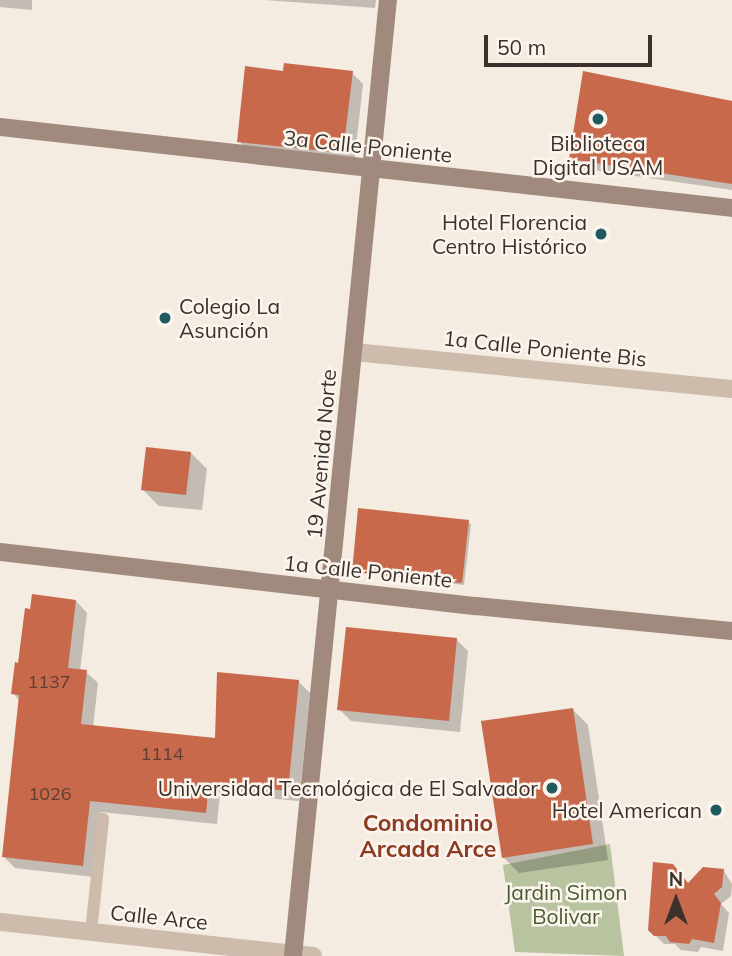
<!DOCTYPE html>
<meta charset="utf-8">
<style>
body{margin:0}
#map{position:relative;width:732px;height:956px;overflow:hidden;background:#f4ebe1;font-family:Mulish,sans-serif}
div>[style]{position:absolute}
.green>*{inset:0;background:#b8c4a0}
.shadow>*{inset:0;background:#0003}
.building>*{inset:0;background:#c8694b}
.lane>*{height:12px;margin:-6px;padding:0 6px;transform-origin:6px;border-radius:6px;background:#cdbbac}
.street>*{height:18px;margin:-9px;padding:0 9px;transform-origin:9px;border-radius:9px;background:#cdbbac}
.secondary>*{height:18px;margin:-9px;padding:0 9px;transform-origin:9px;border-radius:9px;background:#a18a7d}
.dots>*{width:19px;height:19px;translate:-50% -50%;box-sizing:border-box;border:4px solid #fbf5ee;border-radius:50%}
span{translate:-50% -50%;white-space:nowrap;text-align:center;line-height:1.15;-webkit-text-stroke:5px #fbf5ee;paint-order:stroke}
.number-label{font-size:18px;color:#5e3e33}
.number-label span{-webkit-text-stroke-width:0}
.poi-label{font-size:21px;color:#3b302b}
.right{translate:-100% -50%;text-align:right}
.left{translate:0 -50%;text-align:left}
.street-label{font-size:21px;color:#3b302b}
.park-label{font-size:21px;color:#4a5a2e}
.neighbourhood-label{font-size:23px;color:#8c3b22;font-weight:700}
.north{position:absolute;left:641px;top:865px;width:70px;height:70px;-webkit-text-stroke:5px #fbf5ee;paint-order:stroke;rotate:0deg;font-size:19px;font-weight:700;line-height:28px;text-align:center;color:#3b302b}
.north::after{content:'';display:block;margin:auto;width:24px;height:32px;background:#3b302b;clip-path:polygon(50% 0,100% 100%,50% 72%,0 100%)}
.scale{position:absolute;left:484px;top:35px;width:168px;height:32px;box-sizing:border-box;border:4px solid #3b302b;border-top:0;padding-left:9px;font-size:21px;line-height:24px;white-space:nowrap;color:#3b302b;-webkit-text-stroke:5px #fbf5ee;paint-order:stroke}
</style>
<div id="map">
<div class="green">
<div style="clip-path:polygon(610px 844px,624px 956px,515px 952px,503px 865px)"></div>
</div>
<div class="shadow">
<div style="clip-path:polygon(0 0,32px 0,32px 10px,0 7px)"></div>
<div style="clip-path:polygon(265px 0,376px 0,375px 8px)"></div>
<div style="clip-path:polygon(284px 73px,352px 73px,363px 84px,354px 164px,250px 153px,239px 141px)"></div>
<div style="clip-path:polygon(732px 104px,732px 190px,580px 168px,571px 159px)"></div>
<div style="clip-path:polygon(191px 453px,207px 469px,202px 510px,159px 506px,143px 490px)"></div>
<div style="clip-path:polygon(468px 522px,471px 524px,464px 585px,354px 571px)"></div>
<div style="clip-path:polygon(76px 601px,87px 613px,80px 671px,86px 672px,98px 683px,93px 727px,217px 740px,298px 681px,310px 693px,299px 801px,220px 794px,217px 824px,101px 812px,94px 877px,15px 868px,4px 857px,20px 701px,13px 693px,20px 665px)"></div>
<div style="clip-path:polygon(457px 640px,468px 651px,460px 732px,351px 721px,339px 709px)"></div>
<div style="clip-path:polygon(572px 709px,588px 725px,608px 860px,519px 873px,503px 857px)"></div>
<div style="clip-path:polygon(724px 871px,732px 884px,731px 896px,721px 904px,729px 913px,723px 951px,701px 947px,698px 952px,681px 950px,675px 944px,664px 944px,650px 930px,689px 884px)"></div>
</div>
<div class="building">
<div style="clip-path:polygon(284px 63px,353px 71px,343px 153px,237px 142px,245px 66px,283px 71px)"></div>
<div style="clip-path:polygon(583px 71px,732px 101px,732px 184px,569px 159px)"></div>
<div style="clip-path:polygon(146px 447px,191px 452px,186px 495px,141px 490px)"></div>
<div style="clip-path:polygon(358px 508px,469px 520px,462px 583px,352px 572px)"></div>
<div style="clip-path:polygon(32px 594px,76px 600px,68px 668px,87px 670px,81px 724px,215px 738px,217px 672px,299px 680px,288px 791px,209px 783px,206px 813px,90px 801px,83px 866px,2px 857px,19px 695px,11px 694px,15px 662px,18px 663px,25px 608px,30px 609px)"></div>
<div style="clip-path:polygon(346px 627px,457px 638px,449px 721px,337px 710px)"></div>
<div style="clip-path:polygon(573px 708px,593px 844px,502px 858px,481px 721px)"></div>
<div style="clip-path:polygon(653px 862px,673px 864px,688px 883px,703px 867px,724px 869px,722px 887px,714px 894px,721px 903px,714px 943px,692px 939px,689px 944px,670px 942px,666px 936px,654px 936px,648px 930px)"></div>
</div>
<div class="lane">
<div style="left:91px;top:932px;width:114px;rotate:-83.9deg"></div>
</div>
<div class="street">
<div style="left:354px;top:352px;width:380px;rotate:5.6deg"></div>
<div style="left:0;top:922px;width:315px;rotate:6.2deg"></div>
</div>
<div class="secondary">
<div style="left:0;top:127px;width:736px;rotate:6.31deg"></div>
<div style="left:0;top:552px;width:479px;rotate:6.5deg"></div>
<div style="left:476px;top:606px;width:257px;rotate:5.6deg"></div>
<div style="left:293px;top:956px;width:961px;rotate:-84.33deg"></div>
</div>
<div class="dots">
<div style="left:598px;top:119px;background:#1f5a5e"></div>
<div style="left:601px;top:234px;background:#1f5a5e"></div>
<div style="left:165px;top:318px;background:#1f5a5e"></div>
<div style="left:552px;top:788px;background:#1f5a5e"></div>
<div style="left:716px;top:810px;background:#1f5a5e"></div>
</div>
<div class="number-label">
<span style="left:49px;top:682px">1137</span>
<span style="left:162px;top:754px">1114</span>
<span style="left:50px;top:794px">1026</span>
</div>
<div class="poi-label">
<span style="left:598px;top:155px">Biblioteca<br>Digital USAM</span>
<span class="right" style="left:587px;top:234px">Hotel Florencia<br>Centro Histórico</span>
<span class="left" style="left:179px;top:318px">Colegio La<br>Asunción</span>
<span class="right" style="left:538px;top:788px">Universidad Tecnológica de El Salvador</span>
<span class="right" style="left:702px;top:810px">Hotel American</span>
</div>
<div class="street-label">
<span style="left:368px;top:146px;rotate:6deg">3a Calle Poniente</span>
<span style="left:545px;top:348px;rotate:6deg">1a Calle Poniente Bis</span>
<span style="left:321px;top:454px;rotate:-85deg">19 Avenida Norte</span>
<span style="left:368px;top:571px;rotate:6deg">1a Calle Poniente</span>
<span style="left:159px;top:917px;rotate:6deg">Calle Arce</span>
</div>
<div class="park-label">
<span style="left:566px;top:904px">Jardin Simon<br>Bolivar</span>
</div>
<div class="neighbourhood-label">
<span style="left:428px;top:836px">Condominio<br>Arcada Arce</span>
</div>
<div class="north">N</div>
<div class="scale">50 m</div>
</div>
